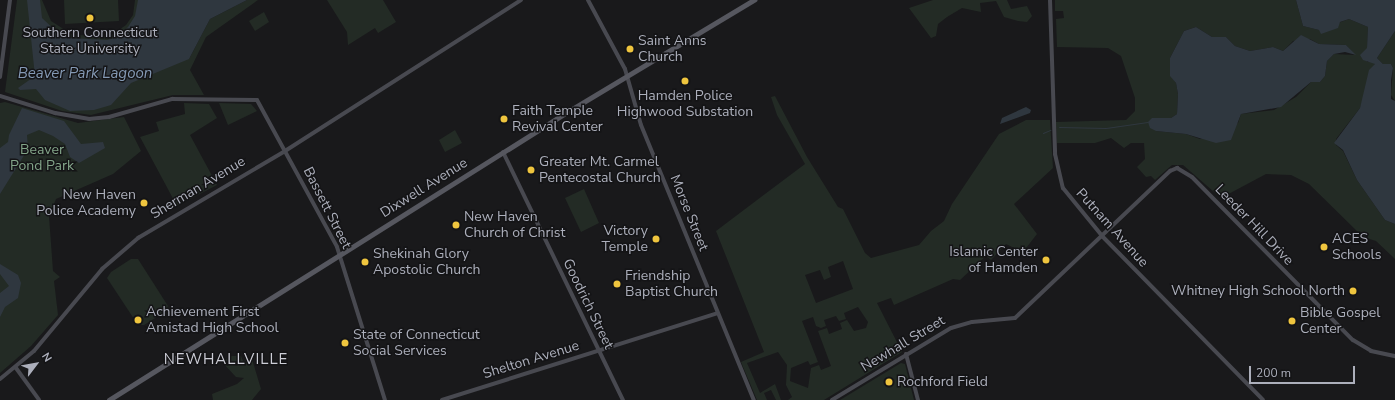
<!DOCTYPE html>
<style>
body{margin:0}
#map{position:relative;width:1395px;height:400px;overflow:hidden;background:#19191b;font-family:"Nunito Sans",sans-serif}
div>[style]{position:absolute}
.green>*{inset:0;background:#232b25}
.water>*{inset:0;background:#2f373f}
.stream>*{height:1px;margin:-0.5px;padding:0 0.5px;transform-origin:0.5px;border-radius:0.5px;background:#2f373f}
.secondary>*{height:4px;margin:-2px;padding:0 2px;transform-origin:2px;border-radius:2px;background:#484950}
.primary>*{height:4.5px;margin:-2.25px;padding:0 2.25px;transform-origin:2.25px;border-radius:2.25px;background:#56575f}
.dots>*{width:11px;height:11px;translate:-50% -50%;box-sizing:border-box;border:2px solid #141416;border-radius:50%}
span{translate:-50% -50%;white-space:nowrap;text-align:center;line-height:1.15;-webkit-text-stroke:3px #141416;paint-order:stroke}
.poi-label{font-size:14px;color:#acafbb}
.left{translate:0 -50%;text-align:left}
.right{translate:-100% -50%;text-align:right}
.park-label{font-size:14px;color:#83a589}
.street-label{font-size:14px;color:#acafbb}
.water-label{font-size:15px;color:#8499b4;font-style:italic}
.neighbourhood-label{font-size:15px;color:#cdced7;letter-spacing:1px}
.north{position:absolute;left:16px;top:344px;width:40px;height:40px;-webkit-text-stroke:3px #141416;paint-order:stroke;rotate:58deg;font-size:11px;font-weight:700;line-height:16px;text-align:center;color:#acafbb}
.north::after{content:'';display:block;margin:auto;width:14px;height:18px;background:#acafbb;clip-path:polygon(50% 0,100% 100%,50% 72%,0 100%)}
.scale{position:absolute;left:1249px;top:366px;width:106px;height:18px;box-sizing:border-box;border:2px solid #acafbb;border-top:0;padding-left:5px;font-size:12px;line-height:14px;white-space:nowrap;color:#acafbb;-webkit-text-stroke:3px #141416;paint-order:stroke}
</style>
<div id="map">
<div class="green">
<div style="clip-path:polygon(17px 0,42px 0,51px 21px,73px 35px,110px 36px,126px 25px,133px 15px,135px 0,210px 0,189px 59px,210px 19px,247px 0,258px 0,206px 37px,190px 70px,204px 95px,173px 95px,91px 115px,62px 111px,5px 92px)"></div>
<div style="clip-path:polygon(64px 0,118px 0,119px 21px,65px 24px)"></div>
<div style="clip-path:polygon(327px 0,383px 0,396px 22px,378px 33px,375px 28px,348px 45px,347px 32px)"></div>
<div style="clip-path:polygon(933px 0,1007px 0,1011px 9px,1027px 6px,1032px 16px,1027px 22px,1018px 21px,1004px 17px,996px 1px,980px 3px,981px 12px,962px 8px,947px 17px,938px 24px,936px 36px,931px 38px,909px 8px)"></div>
<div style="clip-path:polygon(evenodd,1055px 0,1296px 0,1303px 26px,1319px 30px,1349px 19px,1368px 27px,1367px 62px,1373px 61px,1375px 64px,1360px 108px,1336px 139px,1336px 145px,1343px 151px,1357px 180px,1385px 220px,1395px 224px,1395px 259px,1376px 241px,1363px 237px,1309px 184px,1291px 175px,1266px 174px,1221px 198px,1183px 165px,1172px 165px,1155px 180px,1151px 176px,1146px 177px,1137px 167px,1145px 159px,1144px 143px,1131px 143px,1124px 148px,1111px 138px,1095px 143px,1057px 143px,1056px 122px,1126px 120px,1135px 111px,1135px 98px,1121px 56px,1108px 48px,1057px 47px,1056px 19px,1064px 18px,1063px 11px,1055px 11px,1055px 0,1196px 27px,1212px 37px,1226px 37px,1235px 46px,1250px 51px,1273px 47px,1283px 51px,1293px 41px,1310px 39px,1319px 44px,1346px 45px,1355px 55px,1334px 54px,1327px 61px,1325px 76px,1320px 82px,1311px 82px,1296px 97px,1274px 110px,1241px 114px,1238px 123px,1200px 139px,1186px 134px,1156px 131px,1152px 118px,1171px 118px,1177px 114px,1178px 94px,1176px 83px,1171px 76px,1170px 58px,1184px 31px,1196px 27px)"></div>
<div style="clip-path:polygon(264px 12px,269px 22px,255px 31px,249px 21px)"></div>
<div style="clip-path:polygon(1395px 31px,1395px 101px,1391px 95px,1393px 68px,1391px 64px,1383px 64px,1377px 58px)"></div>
<div style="clip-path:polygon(evenodd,775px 96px,807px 157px,838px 207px,843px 209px,865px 253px,871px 258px,919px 245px,931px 231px,944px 221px,952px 204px,999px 134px,1026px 120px,1050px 120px,1053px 168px,1014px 204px,1037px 234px,1023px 252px,1006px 244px,991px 260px,986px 256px,960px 280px,953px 279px,894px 305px,891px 298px,877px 303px,902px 352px,824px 400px,788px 400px,792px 397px,786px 385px,787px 365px,778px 352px,747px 363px,760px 393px,775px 384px,781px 400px,776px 400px,771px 390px,764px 393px,767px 400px,757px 400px,741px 362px,764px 352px,716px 231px,805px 164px,777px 115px,771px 97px,775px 96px,843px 261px,853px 289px,816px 303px,805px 275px,820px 270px,824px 280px,831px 277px,828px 267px,843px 261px,775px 96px,858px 307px,868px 322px,866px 328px,854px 331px,847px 320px,840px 323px,842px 329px,829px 334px,827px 328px,818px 331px,831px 366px,821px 370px,819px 365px,811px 368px,808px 388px,790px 381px,791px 368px,808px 361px,810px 365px,818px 362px,802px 321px,813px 317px,816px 326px,821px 328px,826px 326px,824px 320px,836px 316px,839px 321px,846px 319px,844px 313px,858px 307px)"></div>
<div style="clip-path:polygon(5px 102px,78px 123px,124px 117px,141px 151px,113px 174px,56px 199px,49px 216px,53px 271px,60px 277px,54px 281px,58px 315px,31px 346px,0 373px,0 103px)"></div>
<div style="clip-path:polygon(184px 103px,209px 104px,217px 118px,190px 135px,217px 185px,177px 206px,140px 137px,159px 131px,156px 122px,185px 114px)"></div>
<div style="clip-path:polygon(219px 103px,251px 104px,257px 111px,228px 125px)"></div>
<div style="clip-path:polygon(455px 130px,462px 143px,445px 152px,439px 140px)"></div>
<div style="clip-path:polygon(584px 189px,599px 223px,581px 232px,565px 198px)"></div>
<div style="clip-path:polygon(131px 259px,138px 259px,168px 306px,165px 312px,144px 325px,138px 325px,107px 278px,111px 272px)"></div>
<div style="clip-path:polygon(232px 356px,241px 356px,243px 361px,252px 359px,261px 389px,252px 400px,213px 400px,212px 394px,237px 384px,244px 378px,236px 377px,221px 361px)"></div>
<div style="clip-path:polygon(901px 363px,905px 364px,914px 400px,840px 400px)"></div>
</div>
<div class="water">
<div style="clip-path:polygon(27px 0,40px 0,42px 18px,57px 32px,70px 38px,107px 40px,118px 37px,128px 27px,135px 16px,138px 0,247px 0,210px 19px,189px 59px,131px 83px,111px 105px,94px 110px,70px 111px,45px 100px,36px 89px,20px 90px,18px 88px,35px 76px)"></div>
<div style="clip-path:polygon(1296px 0,1395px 0,1395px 31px,1377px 58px,1383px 64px,1391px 64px,1393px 68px,1391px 80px,1391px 99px,1395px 101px,1395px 224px,1385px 220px,1357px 180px,1343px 150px,1334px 143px,1360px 108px,1369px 70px,1375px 64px,1363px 60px,1360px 55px,1367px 48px,1368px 27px,1349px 19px,1340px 22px,1338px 28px,1321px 34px,1319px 30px,1303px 26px)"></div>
<div style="clip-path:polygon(1196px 27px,1212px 37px,1226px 37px,1235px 46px,1250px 51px,1273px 47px,1283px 51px,1301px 35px,1319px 44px,1346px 45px,1356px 55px,1345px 52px,1334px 54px,1327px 61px,1325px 76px,1320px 82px,1311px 82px,1281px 107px,1241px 114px,1231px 140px,1216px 143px,1186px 134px,1156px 131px,1150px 128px,1148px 122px,1152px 118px,1171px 118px,1177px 114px,1178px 94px,1176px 83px,1170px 76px,1170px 58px,1184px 31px)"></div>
<div style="clip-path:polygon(1026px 107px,1031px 110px,1030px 113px,1000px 124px,1002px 118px)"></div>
<div style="clip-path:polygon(22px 108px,64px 121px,81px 144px,103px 142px,105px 148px,79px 163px,70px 157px,65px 144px,53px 136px,39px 130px,27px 135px,28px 149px,0 194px,0 148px,8px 142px,9px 135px)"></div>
<div style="clip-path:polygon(0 264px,18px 275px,21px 283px,18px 298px,5px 307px,0 317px,0 293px,9px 286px,0 274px)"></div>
</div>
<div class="stream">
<div style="left:1059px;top:127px;width:47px;rotate:1.2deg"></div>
<div style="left:1106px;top:128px;width:42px;rotate:-8.1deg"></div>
<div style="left:1043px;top:133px;width:8px;rotate:-23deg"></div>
</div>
<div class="secondary">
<div style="left:588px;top:0;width:78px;rotate:61.8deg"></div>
<div style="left:625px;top:69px;width:58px;rotate:74.1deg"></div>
<div style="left:641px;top:125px;width:297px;rotate:67.7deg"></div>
<div style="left:1050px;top:0;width:154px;rotate:88.1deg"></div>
<div style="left:1055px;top:154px;width:35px;rotate:77deg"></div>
<div style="left:1063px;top:188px;width:63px;rotate:50.8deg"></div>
<div style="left:1103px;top:237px;width:228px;rotate:45.5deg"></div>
<div style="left:0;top:77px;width:78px;rotate:-82.6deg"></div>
<div style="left:0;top:96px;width:58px;rotate:17.2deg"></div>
<div style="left:55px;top:113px;width:35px;rotate:10deg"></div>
<div style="left:89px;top:119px;width:20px;rotate:-6deg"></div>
<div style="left:109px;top:117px;width:66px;rotate:-15.9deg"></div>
<div style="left:172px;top:99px;width:85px;rotate:0.7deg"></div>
<div style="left:257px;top:100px;width:167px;rotate:61.4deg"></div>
<div style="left:337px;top:247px;width:160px;rotate:72.6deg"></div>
<div style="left:503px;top:152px;width:276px;rotate:64.2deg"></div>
<div style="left:906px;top:354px;width:48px;rotate:75.4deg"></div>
<div style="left:16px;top:368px;width:39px;rotate:54deg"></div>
<div style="left:0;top:379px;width:44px;rotate:-39.5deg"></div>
<div style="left:34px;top:351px;width:107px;rotate:-50.3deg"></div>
<div style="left:102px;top:269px;width:48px;rotate:-40.7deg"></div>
<div style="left:138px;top:238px;width:171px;rotate:-30.6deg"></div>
<div style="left:285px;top:151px;width:280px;rotate:-32.6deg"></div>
<div style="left:442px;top:400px;width:289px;rotate:-17.5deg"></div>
<div style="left:832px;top:400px;width:139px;rotate:-31.2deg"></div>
<div style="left:951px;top:328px;width:22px;rotate:-16deg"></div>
<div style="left:972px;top:322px;width:43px;rotate:-5.3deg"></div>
<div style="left:1015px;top:318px;width:214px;rotate:-43.5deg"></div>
<div style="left:1170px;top:171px;width:8px;rotate:-23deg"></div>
<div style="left:1177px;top:168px;width:17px;rotate:31deg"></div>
<div style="left:1192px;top:177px;width:229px;rotate:45.4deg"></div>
<div style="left:1353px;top:340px;width:21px;rotate:31deg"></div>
<div style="left:1371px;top:351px;width:25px;rotate:12deg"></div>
</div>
<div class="primary">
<div style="left:109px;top:400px;width:537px;rotate:-32.15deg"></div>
<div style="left:564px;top:114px;width:222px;rotate:-31deg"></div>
</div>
<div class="dots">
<div style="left:90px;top:18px;background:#efc53e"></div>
<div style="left:630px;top:49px;background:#efc53e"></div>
<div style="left:685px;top:81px;background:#efc53e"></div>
<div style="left:504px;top:119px;background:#efc53e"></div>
<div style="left:531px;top:170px;background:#efc53e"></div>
<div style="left:144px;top:203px;background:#efc53e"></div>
<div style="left:456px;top:225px;background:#efc53e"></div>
<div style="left:656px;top:239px;background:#efc53e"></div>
<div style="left:1324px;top:247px;background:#efc53e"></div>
<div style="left:1046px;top:260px;background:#efc53e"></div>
<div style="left:365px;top:262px;background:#efc53e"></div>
<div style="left:617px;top:284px;background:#efc53e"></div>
<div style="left:1353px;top:291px;background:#efc53e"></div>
<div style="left:138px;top:320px;background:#efc53e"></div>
<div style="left:1292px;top:321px;background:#efc53e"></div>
<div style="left:345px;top:343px;background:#efc53e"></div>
<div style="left:889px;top:382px;background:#efc53e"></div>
</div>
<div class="poi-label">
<span style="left:90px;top:41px">Southern Connecticut<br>State University</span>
<span class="left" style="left:638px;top:49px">Saint Anns<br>Church</span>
<span style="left:685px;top:104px">Hamden Police<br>Highwood Substation</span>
<span class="left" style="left:512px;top:119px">Faith Temple<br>Revival Center</span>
<span class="left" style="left:539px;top:170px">Greater Mt. Carmel<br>Pentecostal Church</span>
<span class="right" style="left:136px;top:203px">New Haven<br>Police Academy</span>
<span class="left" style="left:464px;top:225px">New Haven<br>Church of Christ</span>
<span class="right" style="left:648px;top:239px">Victory<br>Temple</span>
<span class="left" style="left:1332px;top:247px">ACES<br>Schools</span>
<span class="right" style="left:1038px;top:260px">Islamic Center<br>of Hamden</span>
<span class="left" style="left:373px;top:262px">Shekinah Glory<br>Apostolic Church</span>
<span class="left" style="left:625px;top:284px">Friendship<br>Baptist Church</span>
<span class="right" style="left:1345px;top:291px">Whitney High School North</span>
<span class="left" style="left:146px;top:320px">Achievement First<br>Amistad High School</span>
<span class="left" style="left:1300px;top:321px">Bible Gospel<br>Center</span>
<span class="left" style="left:353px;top:343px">State of Connecticut<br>Social Services</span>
<span class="left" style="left:897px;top:382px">Rochford Field</span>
</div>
<div class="park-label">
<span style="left:42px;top:158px">Beaver<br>Pond Park</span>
</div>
<div class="street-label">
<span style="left:198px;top:188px;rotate:-31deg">Sherman Avenue</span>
<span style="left:424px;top:188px;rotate:-32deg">Dixwell Avenue</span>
<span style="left:327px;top:208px;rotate:63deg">Bassett Street</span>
<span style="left:689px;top:213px;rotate:68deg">Morse Street</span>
<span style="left:1254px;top:225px;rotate:46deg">Leeder Hill Drive</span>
<span style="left:1112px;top:228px;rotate:48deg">Putnam Avenue</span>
<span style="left:588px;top:304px;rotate:64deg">Goodrich Street</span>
<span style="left:903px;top:344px;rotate:-31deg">Newhall Street</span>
<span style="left:531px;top:360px;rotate:-17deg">Shelton Avenue</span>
</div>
<div class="water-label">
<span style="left:85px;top:74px">Beaver Park Lagoon</span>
</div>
<div class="neighbourhood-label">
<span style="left:226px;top:360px">NEWHALLVILLE</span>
</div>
<div class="north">N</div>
<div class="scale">200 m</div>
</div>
